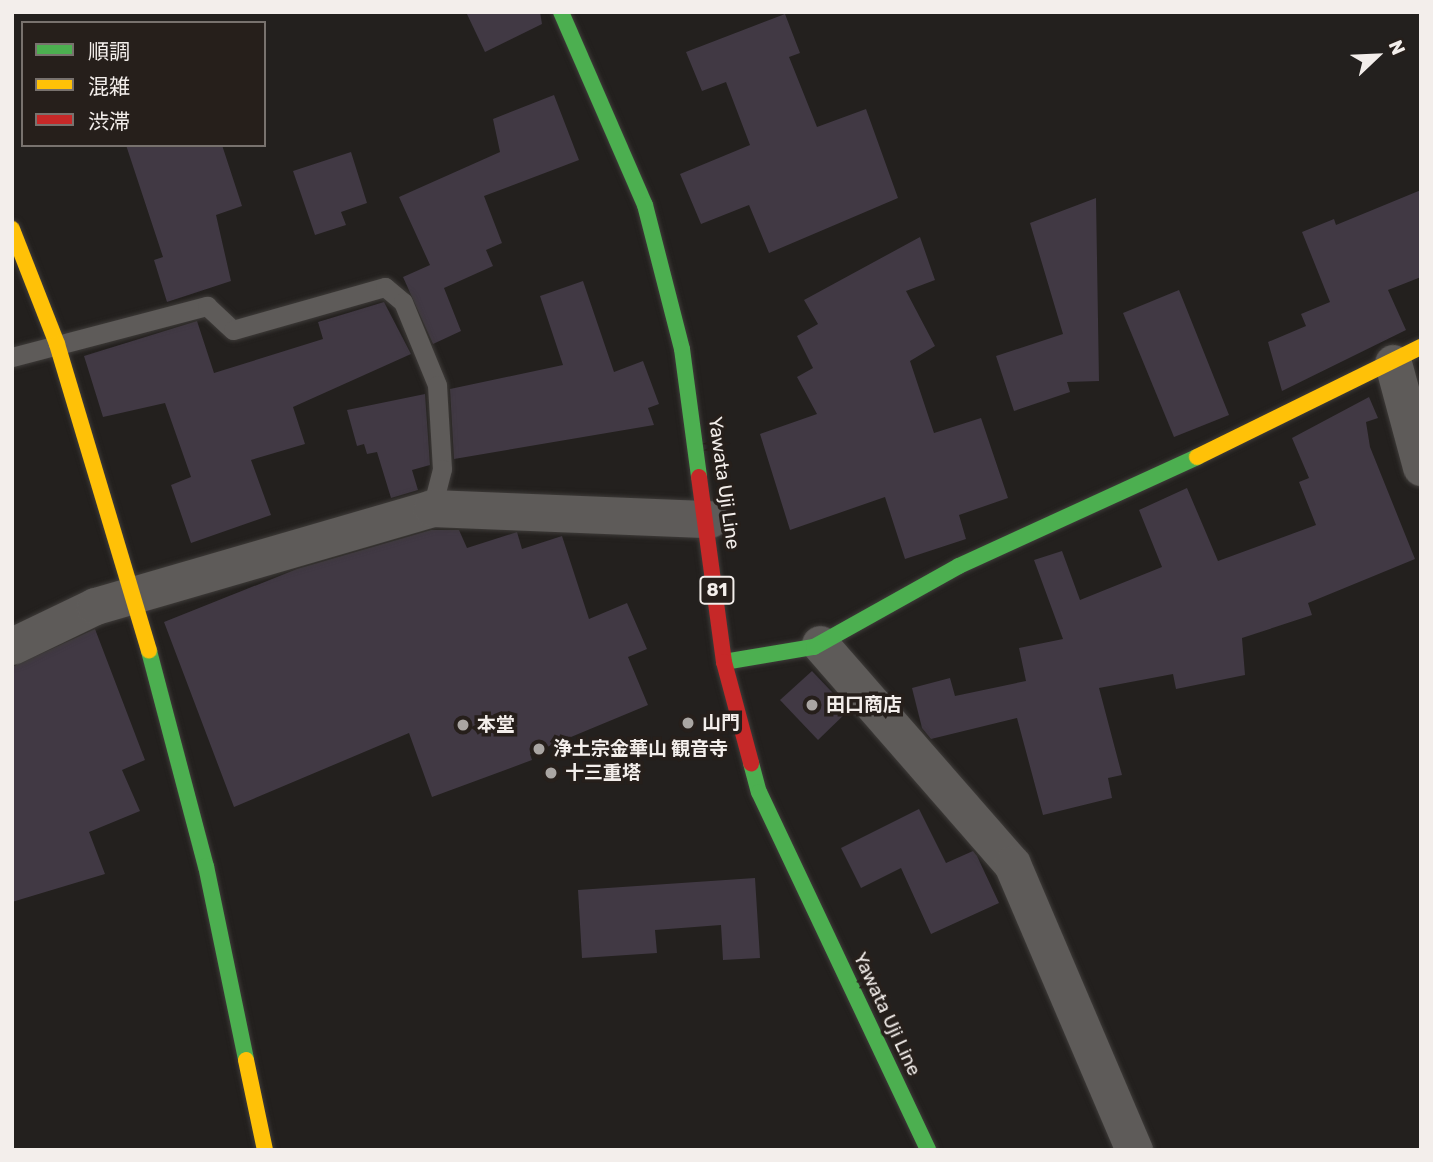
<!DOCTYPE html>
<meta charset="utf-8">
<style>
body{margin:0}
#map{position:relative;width:1433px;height:1162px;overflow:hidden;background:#23201e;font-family:Rubik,"Noto Sans JP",sans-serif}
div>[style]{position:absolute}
.building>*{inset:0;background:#413944}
.roads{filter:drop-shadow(0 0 2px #3e3b39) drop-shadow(0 0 2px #3e3b39)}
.lane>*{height:19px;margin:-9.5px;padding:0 9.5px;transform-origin:9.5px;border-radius:9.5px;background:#5e5b59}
.street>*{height:37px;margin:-18.5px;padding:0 18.5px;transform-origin:18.5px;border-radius:18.5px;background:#5e5b59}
.fast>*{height:16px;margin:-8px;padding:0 8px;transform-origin:8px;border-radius:8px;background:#4caf50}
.slow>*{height:16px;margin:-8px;padding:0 8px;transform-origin:8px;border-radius:8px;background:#ffc107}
.jam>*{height:16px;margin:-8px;padding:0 8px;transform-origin:8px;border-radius:8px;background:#c62828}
.dots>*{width:19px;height:19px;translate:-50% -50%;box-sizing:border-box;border:4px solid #261f1b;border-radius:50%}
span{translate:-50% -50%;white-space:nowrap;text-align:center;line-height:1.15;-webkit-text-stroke:7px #261f1b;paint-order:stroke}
.shield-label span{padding:2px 5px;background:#261f1b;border:2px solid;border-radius:5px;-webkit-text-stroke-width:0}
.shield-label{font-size:18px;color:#f3eeeb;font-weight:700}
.street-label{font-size:19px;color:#f3eeeb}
.poi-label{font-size:19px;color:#f3eeeb;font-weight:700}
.left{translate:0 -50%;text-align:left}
.frame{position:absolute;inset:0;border:14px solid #f3eeeb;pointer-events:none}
.legend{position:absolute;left:21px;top:21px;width:245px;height:126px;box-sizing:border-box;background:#261f1b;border:2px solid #78726e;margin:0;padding:9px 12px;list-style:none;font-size:21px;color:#f3eeeb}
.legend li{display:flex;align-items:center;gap:14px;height:35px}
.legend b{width:35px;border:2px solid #78726e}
.north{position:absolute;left:1342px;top:21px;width:70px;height:70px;-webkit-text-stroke:5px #261f1b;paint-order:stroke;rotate:67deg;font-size:19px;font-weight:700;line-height:28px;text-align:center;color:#f3eeeb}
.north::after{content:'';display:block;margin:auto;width:24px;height:32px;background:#f3eeeb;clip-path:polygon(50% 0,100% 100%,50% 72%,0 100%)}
</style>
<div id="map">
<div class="building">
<div style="clip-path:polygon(466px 12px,540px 12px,542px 24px,485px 52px)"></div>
<div style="clip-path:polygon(785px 14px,800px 53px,789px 57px,817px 127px,866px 109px,898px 198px,769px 253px,749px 205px,701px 224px,680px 174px,750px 145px,726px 82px,702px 91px,686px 52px)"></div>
<div style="clip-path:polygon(554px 95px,579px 160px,484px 196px,502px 243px,486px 250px,493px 266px,444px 288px,461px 331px,433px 344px,403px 277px,430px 265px,399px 197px,500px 152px,493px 119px)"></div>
<div style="clip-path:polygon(126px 145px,222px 145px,242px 206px,216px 215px,231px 281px,167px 302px,154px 260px,163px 257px)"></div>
<div style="clip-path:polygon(351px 152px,367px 203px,341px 212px,346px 225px,315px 235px,293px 171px)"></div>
<div style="clip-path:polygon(1421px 190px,1421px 277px,1388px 290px,1406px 330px,1282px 391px,1268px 342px,1306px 326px,1301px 314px,1330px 302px,1302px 232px,1334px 219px,1336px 225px)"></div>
<div style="clip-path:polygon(1096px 198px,1099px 381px,1067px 382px,1070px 392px,1014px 411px,996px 356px,1063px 334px,1030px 223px)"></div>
<div style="clip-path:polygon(920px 237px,935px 280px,906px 291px,935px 346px,910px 361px,934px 433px,981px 418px,1008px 498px,959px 515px,966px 539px,905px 559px,885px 497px,790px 530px,760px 434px,817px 414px,797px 377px,813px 368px,797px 336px,818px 324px,804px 300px)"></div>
<div style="clip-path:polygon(583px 281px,614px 372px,643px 361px,659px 404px,648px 408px,654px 425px,454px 459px,450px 389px,563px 365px,540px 296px)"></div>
<div style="clip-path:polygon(1179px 290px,1229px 415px,1174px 437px,1123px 313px)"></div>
<div style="clip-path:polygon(384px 302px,411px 354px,293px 407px,305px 444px,251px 460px,271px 515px,191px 543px,171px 485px,191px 477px,165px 403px,103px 417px,84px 356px,197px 321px,214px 373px,323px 339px,318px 322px)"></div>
<div style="clip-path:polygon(425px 394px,430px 465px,412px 470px,418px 490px,391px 498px,377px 452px,367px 454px,364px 444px,357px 446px,347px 410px)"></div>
<div style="clip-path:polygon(1369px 397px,1378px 418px,1366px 422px,1370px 447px,1415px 559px,1308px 603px,1312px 615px,1242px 638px,1245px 675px,1176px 689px,1173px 674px,1099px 688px,1122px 775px,1108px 778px,1112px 798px,1043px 815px,1017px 718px,931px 739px,922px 728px,912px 688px,950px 678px,955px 696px,1026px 681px,1019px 648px,1063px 639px,1034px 560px,1062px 551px,1080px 600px,1162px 567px,1139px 510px,1187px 488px,1218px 561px,1316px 525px,1299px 482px,1309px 478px,1292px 438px)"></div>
<div style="clip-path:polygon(431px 530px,459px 530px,467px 548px,517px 532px,522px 549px,562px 536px,589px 619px,627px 603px,647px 649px,628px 657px,648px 705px,530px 754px,532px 760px,432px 797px,409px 733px,234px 807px,164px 622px,297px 569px)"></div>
<div style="clip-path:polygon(95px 629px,145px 760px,122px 770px,140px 811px,89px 832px,105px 874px,12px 902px,12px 667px)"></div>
<div style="clip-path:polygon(812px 671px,849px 710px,818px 740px,780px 700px)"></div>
<div style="clip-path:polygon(919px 809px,946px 863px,973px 851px,977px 856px,999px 903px,931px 934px,901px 868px,861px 888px,841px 848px)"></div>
<div style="clip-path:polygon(755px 878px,760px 958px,723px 960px,721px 925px,655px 930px,657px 953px,582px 958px,578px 890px)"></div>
</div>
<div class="roads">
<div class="lane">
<div style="left:12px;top:357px;width:202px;rotate:-14.7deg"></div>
<div style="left:207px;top:306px;width:35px;rotate:43deg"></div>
<div style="left:233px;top:330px;width:158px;rotate:-15.8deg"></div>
<div style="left:385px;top:287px;width:23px;rotate:40deg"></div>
<div style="left:403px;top:302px;width:90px;rotate:67.7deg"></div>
<div style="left:437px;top:385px;width:84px;rotate:86.6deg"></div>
<div style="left:442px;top:469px;width:40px;rotate:104.4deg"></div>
</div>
<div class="street">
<div style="left:1393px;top:363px;width:108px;rotate:74.9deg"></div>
<div style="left:820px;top:644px;width:292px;rotate:48.9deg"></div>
<div style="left:1012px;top:864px;width:311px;rotate:66.9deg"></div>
<div style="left:12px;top:646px;width:92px;rotate:-25.7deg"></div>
<div style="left:95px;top:606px;width:351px;rotate:-16.2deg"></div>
<div style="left:432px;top:508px;width:278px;rotate:2.3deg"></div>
</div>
<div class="fast">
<div style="left:561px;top:12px;width:210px;rotate:66.5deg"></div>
<div style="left:645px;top:205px;width:149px;rotate:75.6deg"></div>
<div style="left:682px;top:349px;width:129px;rotate:82.4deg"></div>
<div style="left:149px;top:651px;width:222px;rotate:75.2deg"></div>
<div style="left:206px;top:866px;width:198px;rotate:78.3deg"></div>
<div style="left:724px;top:662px;width:91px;rotate:-9.5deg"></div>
<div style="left:814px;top:647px;width:166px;rotate:-29.2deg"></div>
<div style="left:959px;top:566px;width:262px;rotate:-24.6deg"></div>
<div style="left:751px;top:763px;width:30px;rotate:75deg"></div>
<div style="left:759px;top:792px;width:396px;rotate:64.7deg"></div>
</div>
<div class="slow">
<div style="left:12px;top:229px;width:123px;rotate:68.6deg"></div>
<div style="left:57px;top:344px;width:320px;rotate:73.3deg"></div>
<div style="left:1197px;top:457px;width:250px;rotate:-26.2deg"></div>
<div style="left:246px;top:1060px;width:92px;rotate:78.1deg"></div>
</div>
<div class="jam">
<div style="left:699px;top:477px;width:187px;rotate:82.3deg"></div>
<div style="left:724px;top:662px;width:105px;rotate:75deg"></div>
</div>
</div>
<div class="dots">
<div style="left:812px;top:705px;background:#aaa6a3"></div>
<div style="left:688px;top:723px;background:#aaa6a3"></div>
<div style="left:463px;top:725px;background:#aaa6a3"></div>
<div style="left:539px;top:749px;background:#aaa6a3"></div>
<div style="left:551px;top:773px;background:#aaa6a3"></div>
</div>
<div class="shield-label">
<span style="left:717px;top:590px">81</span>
</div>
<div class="street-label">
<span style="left:724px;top:483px;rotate:82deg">Yawata Uji Line</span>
<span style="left:887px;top:1014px;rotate:65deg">Yawata Uji Line</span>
</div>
<div class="poi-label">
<span class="left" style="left:826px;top:705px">田口商店</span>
<span class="left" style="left:702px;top:723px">山門</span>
<span class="left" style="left:477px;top:725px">本堂</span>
<span class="left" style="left:553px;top:749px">浄土宗金華山 観音寺</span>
<span class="left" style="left:565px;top:773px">十三重塔</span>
</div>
<div class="frame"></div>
<ul class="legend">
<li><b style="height:9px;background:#4caf50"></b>順調</li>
<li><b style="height:9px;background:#ffc107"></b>混雑</li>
<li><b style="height:9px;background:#c62828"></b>渋滞</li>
</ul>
<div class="north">N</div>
</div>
